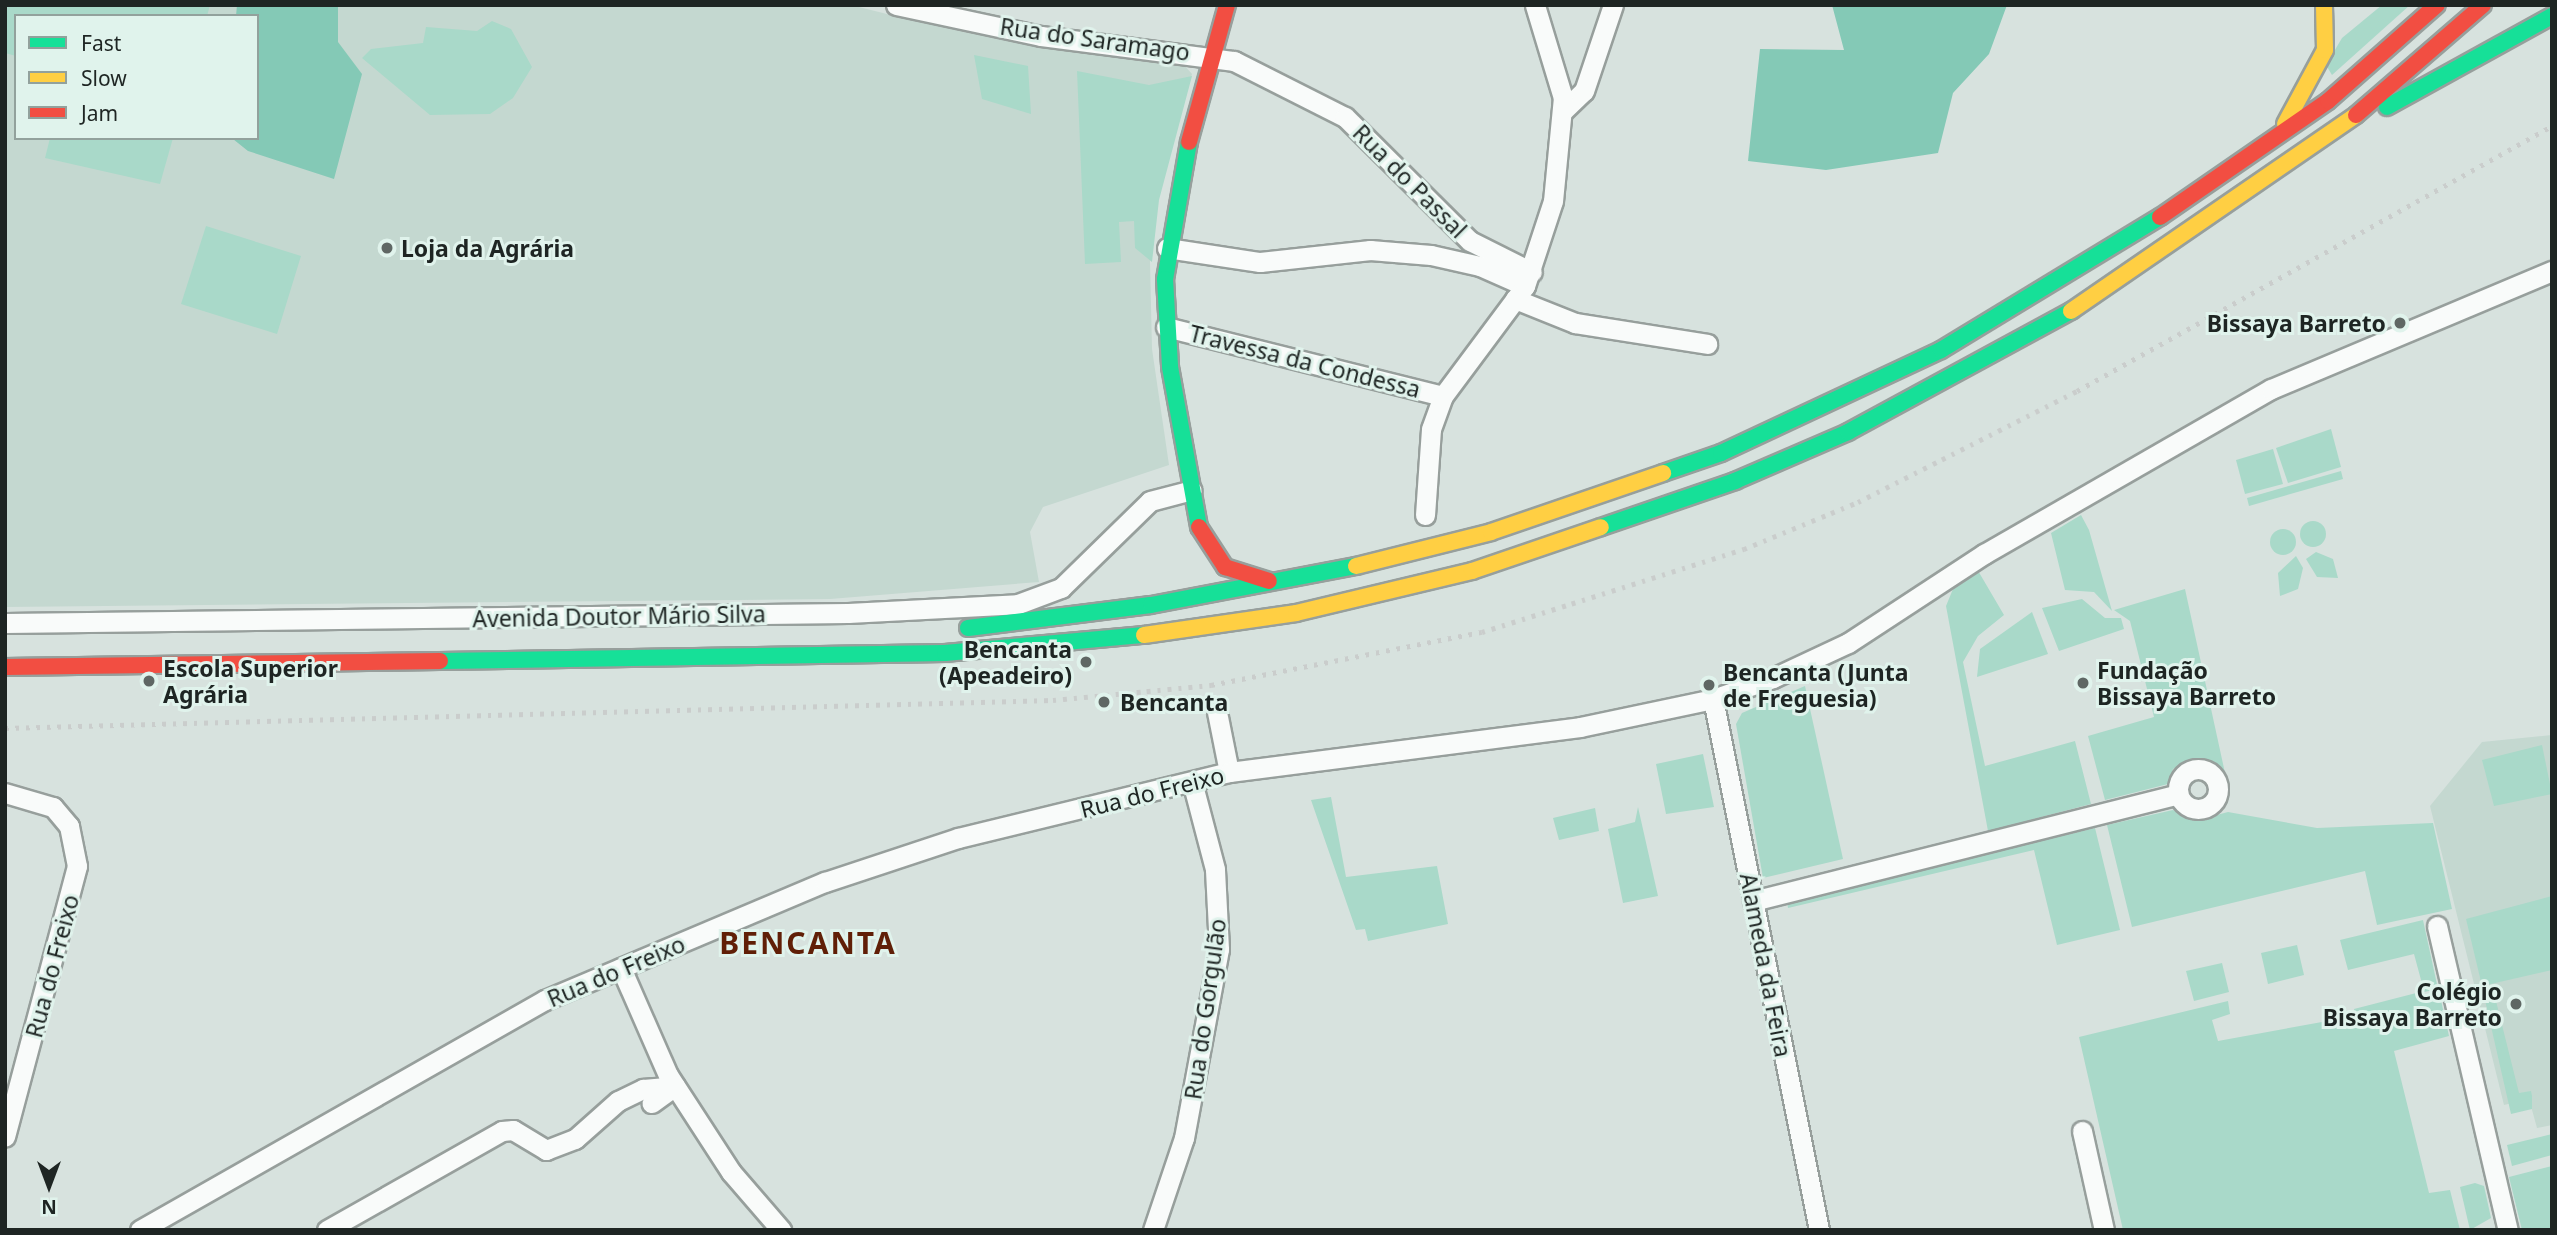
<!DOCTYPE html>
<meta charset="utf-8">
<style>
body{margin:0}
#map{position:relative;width:2557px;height:1235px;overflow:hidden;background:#d7e2de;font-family:"Noto Sans",sans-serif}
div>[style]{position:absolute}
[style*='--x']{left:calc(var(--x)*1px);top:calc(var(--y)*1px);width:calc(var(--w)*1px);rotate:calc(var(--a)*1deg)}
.built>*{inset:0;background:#c4d8d0}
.green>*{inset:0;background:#a9d9c9}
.round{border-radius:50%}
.forest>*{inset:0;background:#84c9b6}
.roads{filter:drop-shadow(2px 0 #979f9c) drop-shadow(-2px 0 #979f9c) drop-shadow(0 2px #979f9c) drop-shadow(0 -2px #979f9c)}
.street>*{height:19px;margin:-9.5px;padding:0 9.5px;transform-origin:9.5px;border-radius:9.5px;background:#f9fbfa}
.street>.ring{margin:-9.5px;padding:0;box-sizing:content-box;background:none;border:19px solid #f9fbfa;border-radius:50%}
.fast>*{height:16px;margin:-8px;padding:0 8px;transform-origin:8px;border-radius:8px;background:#16e098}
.slow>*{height:16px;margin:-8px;padding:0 8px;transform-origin:8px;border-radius:8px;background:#ffcf43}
.jam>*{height:16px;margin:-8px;padding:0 8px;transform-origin:8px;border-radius:8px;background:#f24e42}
.rail>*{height:5px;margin-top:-2.5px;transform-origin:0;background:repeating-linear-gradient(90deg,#cacdcc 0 3.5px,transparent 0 10.5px)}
.dots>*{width:19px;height:19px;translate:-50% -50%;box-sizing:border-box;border:4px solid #e0f3ec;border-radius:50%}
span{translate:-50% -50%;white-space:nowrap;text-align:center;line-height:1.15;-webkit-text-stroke:6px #e0f3ec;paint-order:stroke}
.street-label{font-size:23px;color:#1e2523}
.poi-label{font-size:23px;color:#1e2523;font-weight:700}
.left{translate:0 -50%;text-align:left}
.right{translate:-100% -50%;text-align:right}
.district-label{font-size:30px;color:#601f07;font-weight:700;letter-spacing:2px}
.frame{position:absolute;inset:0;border:7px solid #1e2523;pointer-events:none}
.legend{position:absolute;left:14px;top:14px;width:245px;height:126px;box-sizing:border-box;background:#e0f3ec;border:2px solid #92a19c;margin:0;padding:9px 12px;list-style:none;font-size:21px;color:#1e2523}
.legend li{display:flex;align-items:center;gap:14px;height:35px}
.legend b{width:35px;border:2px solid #92a19c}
.north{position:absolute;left:14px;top:1151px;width:70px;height:70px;-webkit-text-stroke:5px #e0f3ec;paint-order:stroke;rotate:180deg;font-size:19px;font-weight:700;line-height:28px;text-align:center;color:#1e2523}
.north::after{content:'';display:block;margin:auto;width:24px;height:32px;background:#1e2523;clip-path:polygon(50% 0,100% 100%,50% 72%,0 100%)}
</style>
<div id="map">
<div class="built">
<i style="clip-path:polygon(evenodd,5px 5px,851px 5px,923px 23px,1184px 65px,1192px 74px,1158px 200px,1150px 262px,1152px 349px,1169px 465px,1043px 507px,1030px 532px,1039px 582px,830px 599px,5px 607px,5px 5px,16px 16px,257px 16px,257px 138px,16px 138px,16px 16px)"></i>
<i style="clip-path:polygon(2552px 735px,2552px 1125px,2537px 1128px,2529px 1099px,2504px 1105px,2430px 806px,2482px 742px)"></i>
</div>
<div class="green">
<i style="clip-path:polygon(5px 5px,210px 5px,207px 16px,16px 16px,16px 56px,5px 53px)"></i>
<i style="clip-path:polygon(2382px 5px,2410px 5px,2332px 75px,2326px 65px,2342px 38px)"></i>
<i style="clip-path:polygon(492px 21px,511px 29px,532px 67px,513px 98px,490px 114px,430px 115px,362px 58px,371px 49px,423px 43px,426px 27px,477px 31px)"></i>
<i style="clip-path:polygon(974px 55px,1028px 66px,1031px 114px,982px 99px)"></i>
<i style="clip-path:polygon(1077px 71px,1149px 85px,1192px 76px,1159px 200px,1152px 262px,1135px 248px,1134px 221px,1119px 222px,1121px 262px,1085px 264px)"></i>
<i style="clip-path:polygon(50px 138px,173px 138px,160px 184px,45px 158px)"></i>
<i style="clip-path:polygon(206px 226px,301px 256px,277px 334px,181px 304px)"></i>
<i style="clip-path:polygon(2331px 429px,2341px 467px,2288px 483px,2276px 448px)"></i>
<i style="clip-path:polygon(2273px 449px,2283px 484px,2245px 494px,2236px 460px)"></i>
<i style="clip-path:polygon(2341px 471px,2343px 479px,2249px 506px,2247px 498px)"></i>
<i style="clip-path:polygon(2081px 515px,2089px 530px,2112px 611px,2094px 592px,2065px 590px,2051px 533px)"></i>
<i class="round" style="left:2300px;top:521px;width:26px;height:26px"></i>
<i class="round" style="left:2270px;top:529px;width:26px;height:26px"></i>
<i style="clip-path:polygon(2316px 552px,2333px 559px,2338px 578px,2317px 577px,2306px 559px)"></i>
<i style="clip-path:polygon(2296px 556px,2303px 568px,2298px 589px,2280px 596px,2278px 573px)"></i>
<i style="clip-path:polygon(1977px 569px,2004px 615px,1978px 636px,1963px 662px,1985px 766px,2075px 741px,2091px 804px,1988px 831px,1946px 606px,1953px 589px)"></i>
<i style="clip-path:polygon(2185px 589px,2225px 773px,2205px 761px,2190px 761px,2173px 769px,2168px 784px,2105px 800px,2088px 736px,2154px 717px,2130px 621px,2114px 610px)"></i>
<i style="clip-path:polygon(2082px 599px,2105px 618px,2121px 618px,2124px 629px,2059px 651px,2042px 608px)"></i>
<i style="clip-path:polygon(2032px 612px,2048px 654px,1977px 677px,1980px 649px)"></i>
<i style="clip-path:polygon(1805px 686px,1843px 859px,1763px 878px,1736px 724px,1742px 713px)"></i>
<i style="clip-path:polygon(2542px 745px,2552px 794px,2494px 806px,2482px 760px)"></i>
<i style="clip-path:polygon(1703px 754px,1714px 807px,1666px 814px,1656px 764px)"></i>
<i style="clip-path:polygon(1331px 797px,1346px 877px,1437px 866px,1448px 924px,1368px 941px,1365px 929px,1356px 930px,1311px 800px)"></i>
<i style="clip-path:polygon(1638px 807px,1658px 896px,1623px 903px,1608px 829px,1635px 822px)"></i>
<i style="clip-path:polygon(1595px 808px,1599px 831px,1559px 840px,1553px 818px)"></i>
<i style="clip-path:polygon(2173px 810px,2194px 821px,2228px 812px,2317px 828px,2433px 823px,2452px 909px,2377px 925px,2365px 871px,2132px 927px,2107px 825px)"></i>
<i style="clip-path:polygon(2095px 828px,2120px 930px,2057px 945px,2034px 850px,1788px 908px,1787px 901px)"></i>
<i style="clip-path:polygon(2552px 896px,2552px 970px,2482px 986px,2466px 919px)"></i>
<i style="clip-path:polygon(2423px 920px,2438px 989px,2424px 992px,2426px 999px,2440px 996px,2449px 1036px,2394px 1051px,2429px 1193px,2450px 1190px,2460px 1230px,2123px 1230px,2079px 1037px,2228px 1001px,2230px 1014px,2212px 1020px,2218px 1041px,2355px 1016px,2354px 1009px,2424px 991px,2414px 954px,2348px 970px,2340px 940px)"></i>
<i style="clip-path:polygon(2297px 945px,2304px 975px,2268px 984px,2261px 953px)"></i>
<i style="clip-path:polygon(2222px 963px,2229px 992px,2194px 1001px,2186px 971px)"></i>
<i style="clip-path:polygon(2495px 997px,2519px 1093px,2531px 1091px,2532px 1096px,2532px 1109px,2511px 1114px,2485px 1000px)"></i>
<i style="clip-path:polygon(2552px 1134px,2552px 1155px,2512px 1166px,2507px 1145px)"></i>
<i style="clip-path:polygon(2552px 1166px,2552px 1230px,2522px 1230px,2509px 1177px)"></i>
<i style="clip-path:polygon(2475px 1183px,2484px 1186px,2491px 1218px,2470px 1230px,2460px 1187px)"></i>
</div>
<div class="forest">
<i style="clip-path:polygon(237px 5px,338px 5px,338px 42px,362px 74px,334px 179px,248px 151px,233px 139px,257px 138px,257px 16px,236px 16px)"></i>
<i style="clip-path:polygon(1832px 5px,2007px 5px,1989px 54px,1953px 93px,1938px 153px,1826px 170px,1748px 161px,1760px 49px,1844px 50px)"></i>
</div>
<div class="roads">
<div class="street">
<i style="--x:896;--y:5;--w:148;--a:12.1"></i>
<i style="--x:1041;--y:36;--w:195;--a:7.4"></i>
<i style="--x:1234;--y:61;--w:124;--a:26.8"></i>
<i style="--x:1345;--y:117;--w:176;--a:44.8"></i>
<i style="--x:1470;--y:241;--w:69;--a:26.6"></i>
<i style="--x:1562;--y:112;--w:30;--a:-44"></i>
<i style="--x:1584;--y:91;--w:91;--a:-71.4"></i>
<i style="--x:1167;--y:248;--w:94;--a:8.6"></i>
<i style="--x:1260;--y:262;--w:111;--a:-6.2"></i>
<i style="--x:1370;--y:250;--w:61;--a:4.7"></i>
<i style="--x:1431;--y:255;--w:50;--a:12.7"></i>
<i style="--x:1480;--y:266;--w:49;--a:24"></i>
<i style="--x:1515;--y:299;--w:65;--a:21.8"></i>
<i style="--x:1575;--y:323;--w:134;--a:9"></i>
<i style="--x:1166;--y:327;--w:285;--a:14"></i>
<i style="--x:1425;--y:515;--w:86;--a:-86"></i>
<i style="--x:1431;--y:429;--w:35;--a:-70"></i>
<i style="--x:1443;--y:396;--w:137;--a:-53.3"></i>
<i style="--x:1525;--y:286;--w:89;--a:-71.8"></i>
<i style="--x:1553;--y:201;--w:103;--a:-84.5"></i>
<i style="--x:1563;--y:98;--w:97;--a:-106.8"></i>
<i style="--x:5;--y:623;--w:843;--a:-0.68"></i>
<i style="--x:848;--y:613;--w:170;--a:-3"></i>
<i style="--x:1018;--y:604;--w:46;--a:-20.4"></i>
<i style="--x:1061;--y:588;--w:124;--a:-44.3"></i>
<i style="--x:1150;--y:501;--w:43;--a:-14.7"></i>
<i style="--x:1713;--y:699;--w:541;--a:78.71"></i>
<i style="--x:1217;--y:712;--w:61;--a:78.7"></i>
<i class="ring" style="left:2178px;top:769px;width:21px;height:21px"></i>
<i style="--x:5;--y:793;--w:50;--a:16.3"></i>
<i style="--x:53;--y:807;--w:25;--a:50"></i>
<i style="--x:69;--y:826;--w:41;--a:78.7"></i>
<i style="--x:77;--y:866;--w:280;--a:104.9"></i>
<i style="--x:1753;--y:901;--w:438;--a:-14.1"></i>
<i style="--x:2437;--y:926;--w:312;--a:76.9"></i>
<i style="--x:621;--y:968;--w:117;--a:66.3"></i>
<i style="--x:668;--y:1075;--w:116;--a:57"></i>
<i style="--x:731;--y:1172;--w:77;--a:49.2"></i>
<i style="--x:2082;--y:1131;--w:101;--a:77.5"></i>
<i style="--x:140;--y:1230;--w:466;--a:-29.6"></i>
<i style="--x:545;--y:1000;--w:304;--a:-22.9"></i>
<i style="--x:825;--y:882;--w:140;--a:-18.3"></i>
<i style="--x:958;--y:838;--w:279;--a:-13.7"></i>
<i style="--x:1229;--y:772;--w:354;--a:-7.3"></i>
<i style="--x:1580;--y:727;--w:136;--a:-11.9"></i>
<i style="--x:1713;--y:699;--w:64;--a:-19.3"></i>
<i style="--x:1773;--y:678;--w:83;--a:-25"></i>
<i style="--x:1848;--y:643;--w:163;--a:-33.2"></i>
<i style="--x:1984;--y:554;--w:331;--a:-29.9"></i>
<i style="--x:2271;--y:389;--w:305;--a:-22.8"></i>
<i style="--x:327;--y:1230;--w:201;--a:-29.5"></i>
<i style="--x:502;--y:1131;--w:11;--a:-5"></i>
<i style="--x:513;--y:1130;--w:39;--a:31"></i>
<i style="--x:546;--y:1150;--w:31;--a:-21"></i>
<i style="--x:575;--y:1139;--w:57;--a:-41.5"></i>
<i style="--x:618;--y:1101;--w:28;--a:-26"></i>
<i style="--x:643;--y:1089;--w:32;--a:-5"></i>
<i style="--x:675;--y:1086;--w:29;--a:144"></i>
<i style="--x:1153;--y:1230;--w:97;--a:-71.4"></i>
<i style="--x:1184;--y:1138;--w:192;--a:-79.5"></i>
<i style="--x:1219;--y:949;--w:80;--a:-92.9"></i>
<i style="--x:1215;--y:869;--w:87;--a:-104.7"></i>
</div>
<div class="fast">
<i style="--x:2387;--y:107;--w:188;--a:-28.9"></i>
<i style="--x:1189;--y:142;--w:139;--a:99.9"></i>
<i style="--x:1165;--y:279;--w:88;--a:86.7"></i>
<i style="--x:1170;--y:367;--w:163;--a:79.7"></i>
<i style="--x:1663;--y:473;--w:61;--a:-19"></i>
<i style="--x:1721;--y:453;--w:243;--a:-25.1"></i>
<i style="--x:1941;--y:350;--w:256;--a:-31.3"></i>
<i style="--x:1601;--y:527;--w:142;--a:-18.9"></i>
<i style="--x:1735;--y:481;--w:123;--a:-23.4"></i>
<i style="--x:1848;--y:432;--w:254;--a:-28.5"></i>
<i style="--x:968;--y:628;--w:184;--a:-7.2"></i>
<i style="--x:1151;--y:605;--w:209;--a:-10.8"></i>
<i style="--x:440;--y:661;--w:505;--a:-0.91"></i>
<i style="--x:945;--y:653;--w:200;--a:-5.2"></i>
</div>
<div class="slow">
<i style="--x:2285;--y:124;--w:84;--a:-61.6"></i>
<i style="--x:2325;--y:50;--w:45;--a:-91.3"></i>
<i style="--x:2071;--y:311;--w:346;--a:-34.5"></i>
<i style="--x:1356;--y:566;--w:139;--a:-14.1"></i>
<i style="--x:1491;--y:532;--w:182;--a:-18.9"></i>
<i style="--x:1144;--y:635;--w:154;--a:-8.2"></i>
<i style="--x:1296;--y:613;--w:181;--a:-13.4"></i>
<i style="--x:1472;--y:571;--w:136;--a:-18.8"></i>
</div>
<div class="jam">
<i style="--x:2356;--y:115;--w:168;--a:-40.9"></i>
<i style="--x:1189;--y:142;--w:142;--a:-74.5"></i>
<i style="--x:2160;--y:217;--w:204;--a:-34.6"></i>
<i style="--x:2328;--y:101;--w:145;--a:-41.4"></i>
<i style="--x:1199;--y:527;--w:48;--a:57"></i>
<i style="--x:1225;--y:567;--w:46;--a:17.7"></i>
<i style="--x:5;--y:667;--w:435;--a:-0.8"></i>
</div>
</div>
<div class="rail">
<i style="--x:5;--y:728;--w:1048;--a:-1.53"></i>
<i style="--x:1053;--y:700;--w:159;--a:-5.4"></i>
<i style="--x:1211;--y:685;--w:276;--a:-11.1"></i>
<i style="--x:1482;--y:632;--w:275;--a:-17.6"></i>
<i style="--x:1744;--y:549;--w:123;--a:-22.4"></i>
<i style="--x:1858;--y:502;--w:246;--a:-26.9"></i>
<i style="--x:2077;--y:391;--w:544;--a:-29.16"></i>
</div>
<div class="dots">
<i style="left:387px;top:248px;background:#5f6764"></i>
<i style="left:2400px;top:323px;background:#5f6764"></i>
<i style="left:1086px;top:662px;background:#5f6764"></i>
<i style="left:149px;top:681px;background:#5f6764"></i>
<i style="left:2083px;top:683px;background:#5f6764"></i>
<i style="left:1709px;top:685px;background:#5f6764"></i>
<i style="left:1104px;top:702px;background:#5f6764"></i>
<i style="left:2516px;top:1004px;background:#5f6764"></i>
</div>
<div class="street-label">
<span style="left:1095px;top:39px;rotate:8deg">Rua do Saramago</span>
<span style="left:1410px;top:181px;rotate:45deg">Rua do Passal</span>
<span style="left:1305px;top:361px;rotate:14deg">Travessa da Condessa</span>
<span style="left:619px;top:616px;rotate:-1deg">Avenida Doutor Mário Silva</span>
<span style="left:1152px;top:792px;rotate:-14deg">Rua do Freixo</span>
<span style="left:1766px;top:965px;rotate:79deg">Alameda da Feira</span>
<span style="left:52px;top:966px;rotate:-75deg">Rua do Freixo</span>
<span style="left:616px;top:971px;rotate:-23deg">Rua do Freixo</span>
<span style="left:1205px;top:1009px;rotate:-82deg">Rua do Gorgulão</span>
</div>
<div class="poi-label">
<span class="left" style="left:401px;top:248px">Loja da Agrária</span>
<span class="right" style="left:2386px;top:323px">Bissaya Barreto</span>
<span class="right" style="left:1072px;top:662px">Bencanta<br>(Apeadeiro)</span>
<span class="left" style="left:163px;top:681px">Escola Superior<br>Agrária</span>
<span class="left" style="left:2097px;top:683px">Fundação<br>Bissaya Barreto</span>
<span class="left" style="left:1723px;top:685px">Bencanta (Junta<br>de Freguesia)</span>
<span class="left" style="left:1120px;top:702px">Bencanta</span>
<span class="right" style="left:2502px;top:1004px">Colégio<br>Bissaya Barreto</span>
</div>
<div class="district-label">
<span style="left:808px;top:943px">BENCANTA</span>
</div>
<div class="frame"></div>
<ul class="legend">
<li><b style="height:9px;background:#16e098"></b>Fast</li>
<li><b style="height:9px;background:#ffcf43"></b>Slow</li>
<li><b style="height:9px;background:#f24e42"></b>Jam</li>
</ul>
<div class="north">N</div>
</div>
